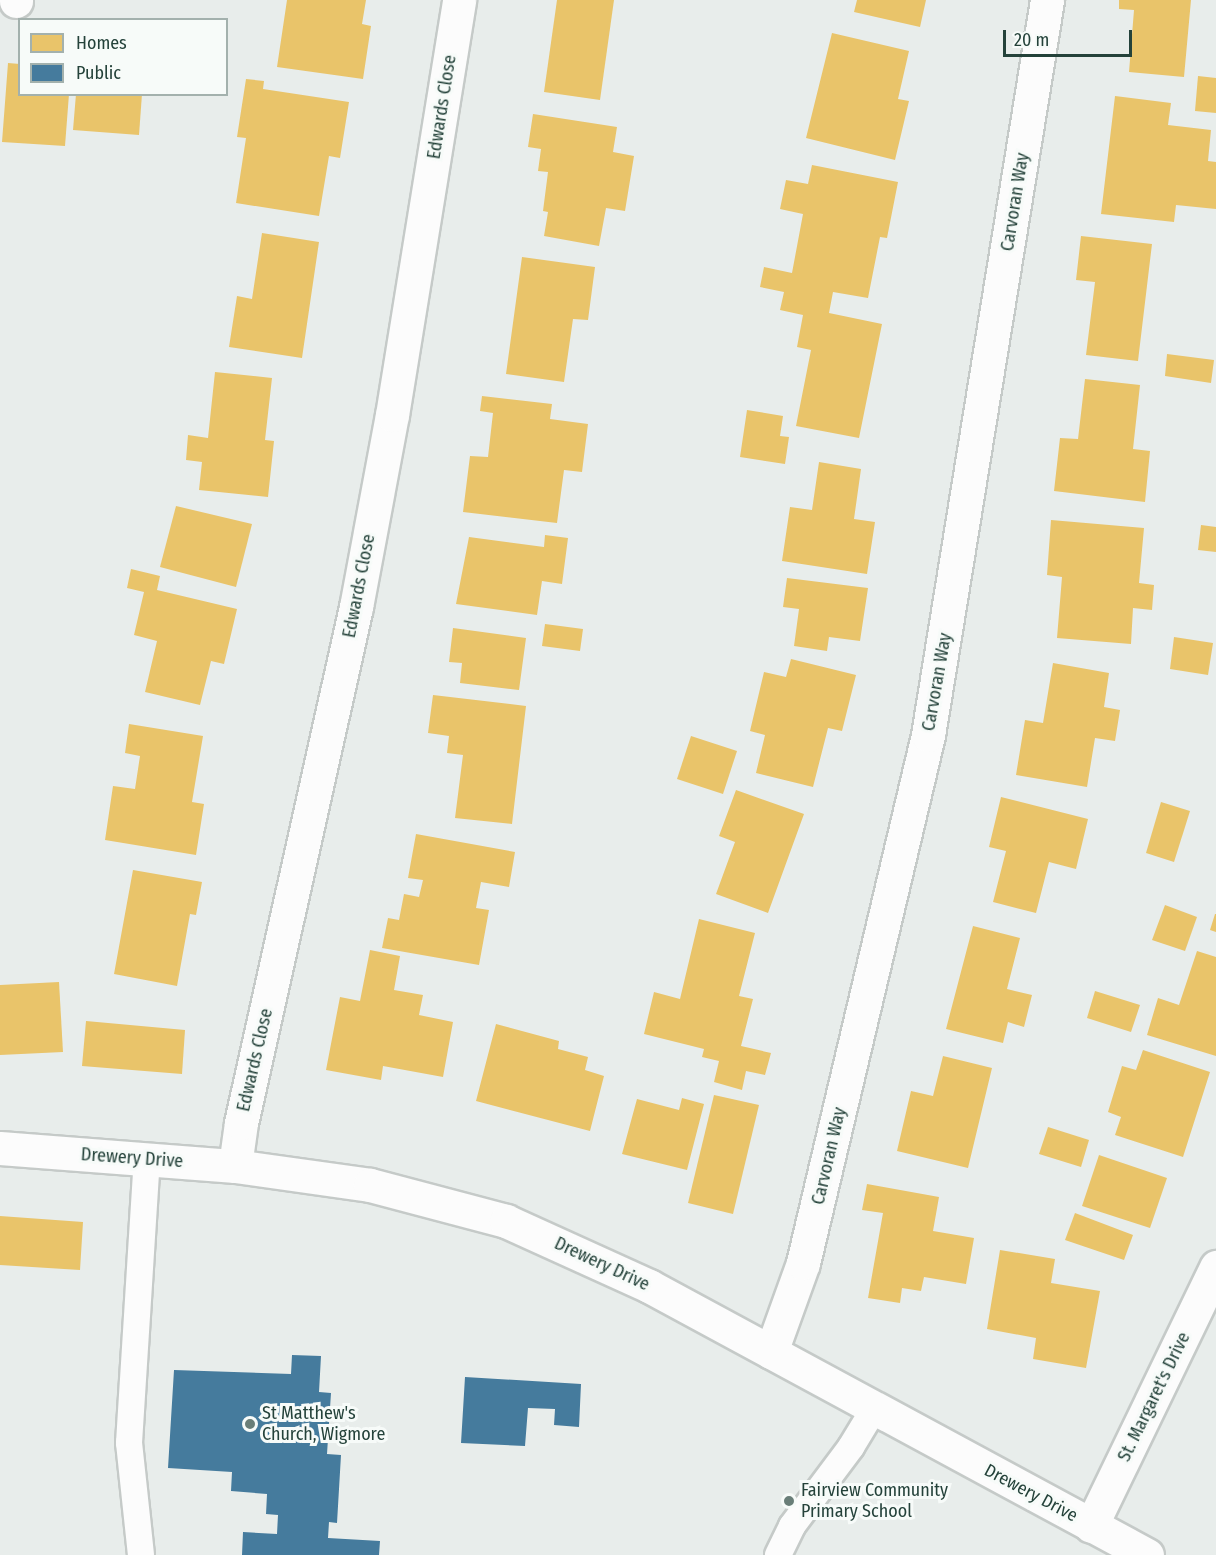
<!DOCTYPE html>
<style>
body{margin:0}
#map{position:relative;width:1216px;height:1555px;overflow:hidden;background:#e8edeb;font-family:"Fira Sans Condensed",sans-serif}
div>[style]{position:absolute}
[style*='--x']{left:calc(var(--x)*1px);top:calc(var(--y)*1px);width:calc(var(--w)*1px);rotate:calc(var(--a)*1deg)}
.homes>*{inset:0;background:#e9c46a}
.public>*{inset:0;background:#457b9d}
.roads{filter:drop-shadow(2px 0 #c5cac8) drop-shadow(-2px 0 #c5cac8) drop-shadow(0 2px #c5cac8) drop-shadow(0 -2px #c5cac8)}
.lane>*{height:26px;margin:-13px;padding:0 13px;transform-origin:13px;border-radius:13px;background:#fcfcfc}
.street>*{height:33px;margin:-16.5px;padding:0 16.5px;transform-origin:16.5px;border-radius:16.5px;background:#fcfcfc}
.dots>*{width:16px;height:16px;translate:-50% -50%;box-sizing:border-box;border:3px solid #f7fbf9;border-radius:50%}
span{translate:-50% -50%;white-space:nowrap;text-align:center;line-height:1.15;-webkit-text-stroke:6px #f7fbf9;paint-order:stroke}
.street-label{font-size:18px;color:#24423a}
.poi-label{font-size:18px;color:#24423a}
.left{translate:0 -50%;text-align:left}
.legend{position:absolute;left:18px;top:18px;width:210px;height:78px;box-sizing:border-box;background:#f7fbf9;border:2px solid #a3b1ad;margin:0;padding:8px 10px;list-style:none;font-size:18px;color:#24423a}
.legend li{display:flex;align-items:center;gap:12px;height:30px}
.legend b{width:30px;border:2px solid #a3b1ad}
.scale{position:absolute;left:1003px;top:30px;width:129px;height:27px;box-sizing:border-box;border:3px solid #24423a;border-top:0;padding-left:8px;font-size:18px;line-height:21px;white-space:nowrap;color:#24423a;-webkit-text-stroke:4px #f7fbf9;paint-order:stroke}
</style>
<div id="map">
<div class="homes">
<i style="clip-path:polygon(287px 0,366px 0,362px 24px,371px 26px,363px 79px,277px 67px)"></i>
<i style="clip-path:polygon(557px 0,614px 0,600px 100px,544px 92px)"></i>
<i style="clip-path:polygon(857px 0,926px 0,920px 27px,854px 12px)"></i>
<i style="clip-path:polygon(1119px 0,1191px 0,1184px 77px,1129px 72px,1134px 10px,1119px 9px)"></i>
<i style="clip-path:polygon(832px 33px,909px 51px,898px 99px,909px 101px,895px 160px,806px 138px)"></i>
<i style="clip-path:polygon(8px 63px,20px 64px,20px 94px,69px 94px,65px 146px,2px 142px)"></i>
<i style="clip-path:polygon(1198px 76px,1216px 78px,1216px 113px,1195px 111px)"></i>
<i style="clip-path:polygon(246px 79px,264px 81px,263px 89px,349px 102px,340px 158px,329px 156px,319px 216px,236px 203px,246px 138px,237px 137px)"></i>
<i style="clip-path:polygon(76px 94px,142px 94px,139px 135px,73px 130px)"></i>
<i style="clip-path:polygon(1115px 96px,1171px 103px,1168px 125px,1211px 130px,1208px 161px,1216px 162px,1216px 209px,1176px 205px,1174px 222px,1101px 214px)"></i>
<i style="clip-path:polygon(533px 114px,617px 127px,613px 152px,634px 156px,625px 211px,606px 208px,599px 246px,544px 236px,548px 212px,543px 211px,548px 172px,538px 171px,541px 149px,528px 147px)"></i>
<i style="clip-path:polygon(812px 165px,898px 182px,887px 238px,880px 237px,868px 298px,833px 292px,829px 313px,882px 324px,859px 438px,796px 426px,811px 350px,797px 347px,803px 315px,780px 310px,784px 292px,760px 287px,764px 267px,792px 273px,803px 214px,780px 209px,786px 180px,808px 184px)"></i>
<i style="clip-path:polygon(262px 233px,319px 242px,302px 358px,229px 347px,237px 296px,252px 299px)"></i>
<i style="clip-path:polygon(1081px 236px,1152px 244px,1138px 361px,1086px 355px,1095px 282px,1076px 280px)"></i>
<i style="clip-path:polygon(522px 257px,595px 267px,588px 320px,573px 319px,564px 382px,506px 374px)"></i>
<i style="clip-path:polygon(1167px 354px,1214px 360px,1211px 383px,1165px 376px)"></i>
<i style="clip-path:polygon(215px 372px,272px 378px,265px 440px,274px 441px,268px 497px,199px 490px,202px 462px,186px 460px,188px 435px,208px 438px)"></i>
<i style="clip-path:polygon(1085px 379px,1140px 385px,1133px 449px,1150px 451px,1145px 502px,1054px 491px,1060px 438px,1078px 439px)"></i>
<i style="clip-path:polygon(482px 396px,552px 404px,550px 419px,588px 424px,582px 472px,564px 470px,557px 523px,463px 512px,470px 456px,488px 457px,493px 413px,480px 411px)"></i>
<i style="clip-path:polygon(747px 410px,783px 416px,780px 436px,789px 437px,785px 464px,740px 457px)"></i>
<i style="clip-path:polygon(819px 462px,861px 469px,854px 519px,875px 522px,867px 574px,782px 561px,790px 507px,812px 510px)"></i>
<i style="clip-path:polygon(176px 506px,252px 524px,236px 587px,160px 567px)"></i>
<i style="clip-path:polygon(1051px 520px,1144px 528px,1139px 583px,1154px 585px,1152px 610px,1133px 608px,1131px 644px,1057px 638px,1062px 577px,1047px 575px)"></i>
<i style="clip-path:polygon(1201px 525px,1216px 527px,1216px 552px,1198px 550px)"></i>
<i style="clip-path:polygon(545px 535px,568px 538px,562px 584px,542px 581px,537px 615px,456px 604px,469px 537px,544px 547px)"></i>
<i style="clip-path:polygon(131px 569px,160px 576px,157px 590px,237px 609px,224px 664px,211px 661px,200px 705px,145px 692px,157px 641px,134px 635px,144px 592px,127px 588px)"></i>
<i style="clip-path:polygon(787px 578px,868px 588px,860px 641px,829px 637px,827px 651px,794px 646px,799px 609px,783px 607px)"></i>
<i style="clip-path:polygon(545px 624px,583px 629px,580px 651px,542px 646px)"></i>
<i style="clip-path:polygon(453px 628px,526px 638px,519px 690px,460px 683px,462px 663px,449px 662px)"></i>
<i style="clip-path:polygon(1174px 637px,1213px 643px,1208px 675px,1170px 669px)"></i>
<i style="clip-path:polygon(791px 659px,856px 675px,842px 731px,828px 728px,813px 787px,756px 773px,765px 735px,750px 731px,764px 672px,786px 677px)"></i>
<i style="clip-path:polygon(1053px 663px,1109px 673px,1104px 707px,1120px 710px,1115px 741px,1095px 738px,1087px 787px,1016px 775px,1025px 720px,1043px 723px)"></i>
<i style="clip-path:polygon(433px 695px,526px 706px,512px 824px,455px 818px,463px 755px,447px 753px,449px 736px,428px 733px)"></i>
<i style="clip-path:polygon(129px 724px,203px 736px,192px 802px,204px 804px,196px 855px,105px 840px,113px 786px,135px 789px,140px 756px,125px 753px)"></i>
<i style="clip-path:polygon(691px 736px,737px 751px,723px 794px,677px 779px)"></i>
<i style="clip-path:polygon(736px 790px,804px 814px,768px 913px,716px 894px,735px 842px,719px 836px)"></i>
<i style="clip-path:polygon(1001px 797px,1088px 819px,1076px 869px,1049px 862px,1036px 913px,993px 902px,1006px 851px,989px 847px)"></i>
<i style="clip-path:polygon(1161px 802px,1190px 811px,1174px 862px,1146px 853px)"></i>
<i style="clip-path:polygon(416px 834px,515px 852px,509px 887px,481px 882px,476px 908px,489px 910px,479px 965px,382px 948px,388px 918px,399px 920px,404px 894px,419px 897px,423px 880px,408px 878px)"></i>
<i style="clip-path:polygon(133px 870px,202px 882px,196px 915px,190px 914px,177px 986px,114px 974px)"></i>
<i style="clip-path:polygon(1165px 905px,1197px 917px,1185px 951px,1152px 940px)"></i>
<i style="clip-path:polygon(1215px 914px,1216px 914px,1216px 932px,1210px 930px)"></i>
<i style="clip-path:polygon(699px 919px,755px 933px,739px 996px,753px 999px,741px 1046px,771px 1053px,765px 1075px,746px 1071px,742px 1090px,714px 1082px,719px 1061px,702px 1057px,704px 1049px,644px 1034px,654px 992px,680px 999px)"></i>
<i style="clip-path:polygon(973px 926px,1020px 938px,1007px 989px,1032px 995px,1024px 1027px,1008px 1022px,1003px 1043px,946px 1029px)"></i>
<i style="clip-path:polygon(370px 950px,400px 956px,394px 990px,423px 995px,419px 1015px,453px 1022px,443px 1077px,383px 1066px,381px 1080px,326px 1070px,340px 997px,360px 1001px)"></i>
<i style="clip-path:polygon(1197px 951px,1216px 957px,1216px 1056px,1147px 1035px,1158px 998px,1179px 1005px)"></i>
<i style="clip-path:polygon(59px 982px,63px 1052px,0 1055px,0 985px)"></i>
<i style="clip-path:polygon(1095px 991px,1140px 1005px,1131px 1032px,1087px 1018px)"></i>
<i style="clip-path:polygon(86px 1021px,185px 1030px,182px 1074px,82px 1066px)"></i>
<i style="clip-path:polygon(496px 1024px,559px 1041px,558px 1049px,588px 1057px,585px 1070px,604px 1076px,590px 1131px,476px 1101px)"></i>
<i style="clip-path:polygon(1143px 1050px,1210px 1072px,1183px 1157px,1115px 1135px,1121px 1117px,1108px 1112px,1122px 1066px,1136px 1070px)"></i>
<i style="clip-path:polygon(943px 1056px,992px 1068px,968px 1168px,897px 1151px,911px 1091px,933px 1096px)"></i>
<i style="clip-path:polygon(714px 1095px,759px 1105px,733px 1214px,688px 1203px)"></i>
<i style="clip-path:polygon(682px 1098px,704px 1104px,687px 1170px,622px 1154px,637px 1099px,679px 1110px)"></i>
<i style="clip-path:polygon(1048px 1127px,1089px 1140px,1081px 1167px,1039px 1154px)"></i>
<i style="clip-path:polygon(1099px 1155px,1167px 1178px,1150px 1228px,1082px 1206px)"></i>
<i style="clip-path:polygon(867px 1184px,939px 1197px,933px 1231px,974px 1238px,966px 1284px,924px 1277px,921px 1291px,902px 1288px,900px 1303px,868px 1298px,883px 1213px,862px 1210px)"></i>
<i style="clip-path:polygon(1075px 1213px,1133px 1235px,1124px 1260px,1065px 1240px)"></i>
<i style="clip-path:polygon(0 1216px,83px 1222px,80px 1270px,0 1265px)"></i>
<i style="clip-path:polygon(1000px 1250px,1055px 1259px,1051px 1283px,1100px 1291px,1086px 1368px,1033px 1359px,1036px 1338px,987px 1329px)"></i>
</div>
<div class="public">
<i style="clip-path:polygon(292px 1355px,321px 1356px,319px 1392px,331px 1393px,327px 1454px,341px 1455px,337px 1523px,329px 1522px,328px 1538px,380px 1541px,379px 1555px,242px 1555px,243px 1532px,277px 1534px,278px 1515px,266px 1514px,267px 1494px,231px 1491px,232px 1472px,168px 1468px,174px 1370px,291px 1374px)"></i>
<i style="clip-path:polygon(465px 1377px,581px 1384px,579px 1427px,554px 1425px,555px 1409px,528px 1408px,525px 1446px,461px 1443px)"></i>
</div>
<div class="roads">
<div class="lane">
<i style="--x:141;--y:1555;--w:113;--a:-96.1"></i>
<i style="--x:129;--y:1443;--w:286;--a:-86.4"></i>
<i style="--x:778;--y:1555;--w:32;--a:-64"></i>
<i style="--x:792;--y:1526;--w:99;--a:-53.2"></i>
<i style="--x:851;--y:1447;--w:44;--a:-58.8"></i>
</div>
<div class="street">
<i style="--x:16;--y:1;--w:1;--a:-90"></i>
<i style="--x:0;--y:1148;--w:236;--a:4.4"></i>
<i style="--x:235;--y:1166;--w:136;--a:8"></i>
<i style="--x:370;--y:1185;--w:141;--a:14.8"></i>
<i style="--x:506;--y:1221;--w:157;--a:24.4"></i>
<i style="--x:649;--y:1286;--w:566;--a:28.38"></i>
<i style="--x:235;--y:1166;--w:43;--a:-82.1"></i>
<i style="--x:241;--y:1123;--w:529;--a:-77.44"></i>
<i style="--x:356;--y:607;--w:195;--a:-79.4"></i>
<i style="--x:392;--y:415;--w:420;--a:-80.8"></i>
<i style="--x:771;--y:1352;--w:95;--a:-70.2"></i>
<i style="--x:803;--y:1263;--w:543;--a:-76.68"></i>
<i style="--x:928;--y:735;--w:745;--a:-80.8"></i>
<i style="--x:1091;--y:1526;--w:288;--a:-64.2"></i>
</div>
</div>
<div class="dots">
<i style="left:250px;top:1424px;background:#697e78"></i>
<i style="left:789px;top:1501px;background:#697e78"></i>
</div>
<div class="street-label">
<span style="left:442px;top:107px;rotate:-81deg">Edwards Close</span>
<span style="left:1015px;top:202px;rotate:-81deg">Carvoran Way</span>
<span style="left:359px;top:586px;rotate:-79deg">Edwards Close</span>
<span style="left:937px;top:682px;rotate:-80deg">Carvoran Way</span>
<span style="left:255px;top:1060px;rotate:-77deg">Edwards Close</span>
<span style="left:829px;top:1156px;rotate:-77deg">Carvoran Way</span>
<span style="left:132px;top:1158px;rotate:4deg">Drewery Drive</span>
<span style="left:602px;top:1264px;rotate:25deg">Drewery Drive</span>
<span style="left:1154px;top:1397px;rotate:-64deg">St. Margaret's Drive</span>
<span style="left:1031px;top:1493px;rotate:28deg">Drewery Drive</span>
</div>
<div class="poi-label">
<span class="left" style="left:262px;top:1424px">St Matthew's<br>Church, Wigmore</span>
<span class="left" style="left:801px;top:1501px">Fairview Community<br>Primary School</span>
</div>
<ul class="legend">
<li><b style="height:16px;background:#e9c46a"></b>Homes</li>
<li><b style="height:16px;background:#457b9d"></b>Public</li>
</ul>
<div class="scale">20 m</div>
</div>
